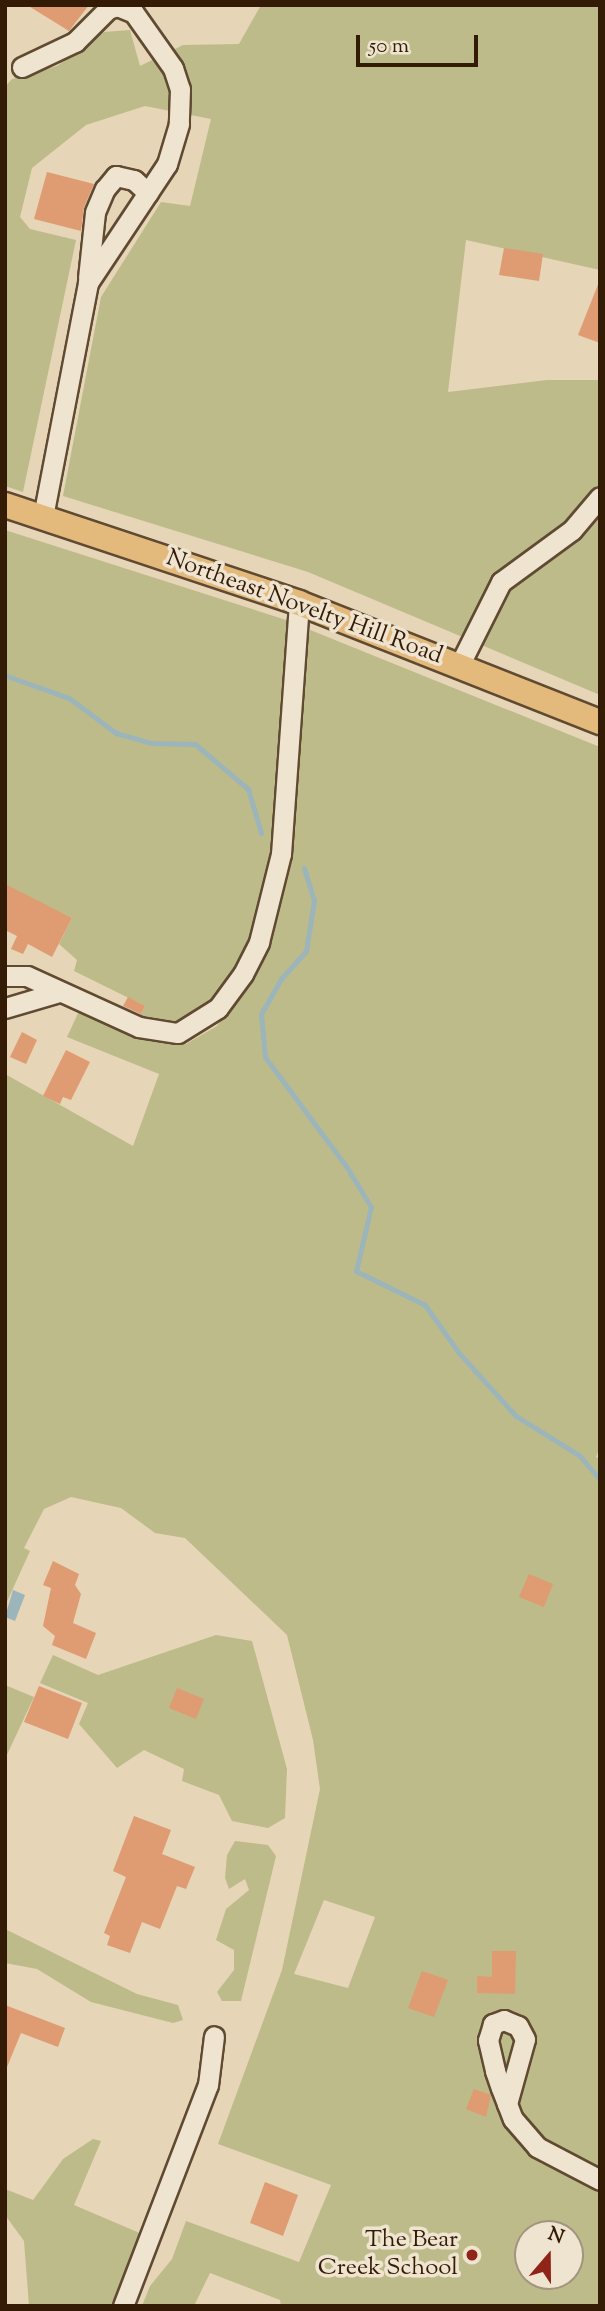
<!DOCTYPE html>
<style>
body{margin:0}
#map{position:relative;width:605px;height:2311px;overflow:hidden;background:#e6d5b6;font-family:"Sorts Mill Goudy",serif}
div>[style]{position:absolute}
[style*='--x']{left:calc(var(--x)*1px);top:calc(var(--y)*1px);width:calc(var(--w)*1px);rotate:calc(var(--a)*1deg)}
.green>*{inset:0;background:#bdbb89}
.water>*{inset:0;background:#9cb5ba}
.stream>*{height:5px;margin:-2.5px;padding:0 2.5px;transform-origin:2.5px;border-radius:2.5px;background:#9cb5ba}
.building>*{inset:0;background:#df9b72}
.roads{filter:drop-shadow(2px 0 #604a32) drop-shadow(-2px 0 #604a32) drop-shadow(0 2px #604a32) drop-shadow(0 -2px #604a32)}
.minor>*{height:19px;margin:-9.5px;padding:0 9.5px;transform-origin:9.5px;border-radius:9.5px;background:#efe4d0}
.major>*{height:24px;margin:-12px;padding:0 12px;transform-origin:12px;border-radius:12px;background:#e3ba7b}
.dots>*{width:19px;height:19px;translate:-50% -50%;box-sizing:border-box;border:4px solid #efe4d0;border-radius:50%}
span{translate:-50% -50%;white-space:nowrap;text-align:center;line-height:1.15;-webkit-text-stroke:7px #efe4d0;paint-order:stroke}
.street-label{font-size:24px;color:#331b06}
.poi-label{font-size:24px;color:#331b06}
.right{translate:-100% -50%;text-align:right}
.frame{position:absolute;inset:0;border:7px solid #331b06;pointer-events:none}
.north{position:absolute;left:514px;top:2220px;width:70px;height:70px;box-sizing:border-box;background:#efe4d0;border:2px solid #a4947f;border-radius:50%;rotate:20deg;font-size:19px;font-weight:700;line-height:28px;text-align:center;color:#331b06}
.north::after{content:'';display:block;margin:auto;width:24px;height:32px;background:#8f2418;clip-path:polygon(50% 0,100% 100%,50% 72%,0 100%)}
.scale{position:absolute;left:356px;top:35px;width:122px;height:32px;box-sizing:border-box;border:4px solid #331b06;border-top:0;padding-left:9px;font-size:21px;line-height:24px;white-space:nowrap;color:#331b06;-webkit-text-stroke:5px #efe4d0;paint-order:stroke}
</style>
<div id="map">
<div class="green">
<i style="clip-path:polygon(261px 5px,600px 5px,600px 270px,466px 240px,448px 392px,547px 380px,600px 380px,600px 695px,308px 572px,63px 496px,101px 297px,161px 202px,190px 206px,211px 119px,145px 106px,86px 125px,32px 168px,20px 217px,30px 229px,76px 240px,23px 492px,5px 486px,5px 87px,12px 79px,57px 66px,104px 32px,130px 30px,140px 66px,183px 45px,239px 44px)"></i>
<i style="clip-path:polygon(evenodd,5px 530px,283px 619px,600px 747px,600px 1447px,596px 1457px,600px 1459px,600px 2170px,567px 2157px,551px 2142px,540px 2163px,600px 2186px,600px 2306px,281px 2306px,280px 2300px,210px 2273px,194px 2306px,142px 2306px,150px 2286px,172px 2259px,186px 2221px,299px 2262px,331px 2185px,218px 2144px,282px 1970px,320px 1789px,313px 1740px,287px 1635px,185px 1538px,155px 1533px,121px 1508px,71px 1497px,44px 1509px,24px 1548px,30px 1551px,5px 1606px,5px 1074px,133px 1146px,159px 1074px,67px 1037px,80px 1009px,163px 1043px,186px 1044px,217px 1026px,262px 960px,283px 877px,229px 984px,202px 1016px,176px 1024px,139px 1018px,145px 1006px,74px 971px,77px 960px,59px 944px,72px 918px,5px 886px,5px 530px,324px 1900px,375px 1917px,348px 1988px,294px 1974px,324px 1900px,5px 530px,528px 2234px,570px 2234px,570px 2276px,528px 2276px,528px 2234px)"></i>
<i style="clip-path:polygon(216px 1635px,252px 1641px,287px 1769px,285px 1818px,268px 1828px,232px 1821px,219px 1795px,182px 1781px,184px 1769px,144px 1750px,117px 1768px,79px 1724px,88px 1703px,40px 1683px,53px 1655px,98px 1675px)"></i>
<i style="clip-path:polygon(5px 1685px,34px 1697px,5px 1759px)"></i>
<i style="clip-path:polygon(235px 1841px,268px 1845px,276px 1856px,241px 2001px,222px 2001px,217px 1992px,234px 1970px,234px 1950px,216px 1940px,226px 1909px,249px 1890px,245px 1879px,229px 1889px,225px 1878px,227px 1855px)"></i>
<i style="clip-path:polygon(5px 1929px,137px 1994px,178px 2005px,183px 2020px,173px 2023px,91px 2002px,37px 1969px,5px 1963px)"></i>
<i style="clip-path:polygon(93px 2139px,101px 2141px,74px 2205px,142px 2234px,115px 2306px,29px 2306px,24px 2241px,5px 2215px,5px 2189px,33px 2200px,63px 2159px)"></i>
</div>
<div class="water">
<i style="clip-path:polygon(13px 1590px,25px 1595px,15px 1621px,5px 1617px)"></i>
</div>
<div class="stream">
<i style="--x:7;--y:676;--w:66;--a:19.5"></i>
<i style="--x:69;--y:698;--w:59;--a:36.7"></i>
<i style="--x:116;--y:733;--w:37;--a:16"></i>
<i style="--x:152;--y:743;--w:43;--a:1.3"></i>
<i style="--x:195;--y:744;--w:70;--a:40.3"></i>
<i style="--x:248;--y:789;--w:46;--a:73.5"></i>
<i style="--x:304;--y:868;--w:34;--a:73"></i>
<i style="--x:314;--y:900;--w:52;--a:98.9"></i>
<i style="--x:306;--y:951;--w:38;--a:132"></i>
<i style="--x:281;--y:979;--w:40;--a:119.7"></i>
<i style="--x:261;--y:1014;--w:43;--a:84.7"></i>
<i style="--x:265;--y:1057;--w:136;--a:53.4"></i>
<i style="--x:346;--y:1166;--w:48;--a:58.6"></i>
<i style="--x:371;--y:1207;--w:66;--a:103.2"></i>
<i style="--x:356;--y:1271;--w:77;--a:26.2"></i>
<i style="--x:425;--y:1305;--w:59;--a:54.7"></i>
<i style="--x:459;--y:1353;--w:85;--a:47.9"></i>
<i style="--x:516;--y:1416;--w:75;--a:32"></i>
<i style="--x:580;--y:1456;--w:31;--a:50"></i>
</div>
<div class="building">
<i style="clip-path:polygon(27px 5px,89px 5px,69px 31px)"></i>
<i style="clip-path:polygon(47px 172px,94px 184px,84px 207px,81px 231px,34px 219px)"></i>
<i style="clip-path:polygon(504px 248px,543px 254px,539px 281px,499px 275px)"></i>
<i style="clip-path:polygon(599px 282px,600px 282px,600px 343px,578px 335px)"></i>
<i style="clip-path:polygon(5px 884px,72px 918px,52px 957px,28px 944px,23px 954px,11px 949px,17px 936px,5px 930px)"></i>
<i style="clip-path:polygon(128px 997px,145px 1006px,141px 1014px,123px 1006px)"></i>
<i style="clip-path:polygon(22px 1032px,37px 1040px,26px 1064px,10px 1057px)"></i>
<i style="clip-path:polygon(66px 1050px,90px 1062px,71px 1100px,63px 1097px,60px 1104px,43px 1096px)"></i>
<i style="clip-path:polygon(53px 1561px,79px 1574px,75px 1585px,81px 1594px,73px 1623px,96px 1633px,86px 1659px,52px 1645px,55px 1636px,43px 1626px,51px 1588px,43px 1585px)"></i>
<i style="clip-path:polygon(529px 1574px,553px 1584px,544px 1607px,519px 1597px)"></i>
<i style="clip-path:polygon(39px 1686px,82px 1703px,68px 1739px,24px 1722px)"></i>
<i style="clip-path:polygon(177px 1688px,204px 1699px,196px 1719px,169px 1708px)"></i>
<i style="clip-path:polygon(134px 1816px,171px 1830px,162px 1854px,195px 1867px,186px 1889px,177px 1886px,160px 1929px,142px 1922px,130px 1953px,107px 1945px,110px 1936px,104px 1933px,126px 1877px,113px 1871px)"></i>
<i style="clip-path:polygon(492px 1951px,516px 1951px,515px 1994px,477px 1993px,477px 1976px,492px 1977px)"></i>
<i style="clip-path:polygon(422px 1971px,448px 1980px,434px 2017px,408px 2008px)"></i>
<i style="clip-path:polygon(5px 2005px,65px 2028px,58px 2047px,21px 2033px,5px 2072px)"></i>
<i style="clip-path:polygon(474px 2089px,491px 2095px,486px 2117px,466px 2109px)"></i>
<i style="clip-path:polygon(265px 2182px,298px 2195px,283px 2236px,250px 2223px)"></i>
</div>
<div class="roads">
<div class="minor">
<i style="--x:22;--y:67;--w:59;--a:-25.3"></i>
<i style="--x:75;--y:42;--w:47;--a:-45"></i>
<i style="--x:108;--y:9;--w:9;--a:-18"></i>
<i style="--x:117;--y:6;--w:18;--a:22"></i>
<i style="--x:134;--y:13;--w:67;--a:54.7"></i>
<i style="--x:173;--y:68;--w:22;--a:72"></i>
<i style="--x:180;--y:89;--w:35;--a:92"></i>
<i style="--x:179;--y:124;--w:42;--a:106.7"></i>
<i style="--x:167;--y:164;--w:143;--a:123.6"></i>
<i style="--x:88;--y:283;--w:238;--a:100.9"></i>
<i style="--x:88;--y:278;--w:66;--a:-83.9"></i>
<i style="--x:95;--y:212;--w:25;--a:-67"></i>
<i style="--x:105;--y:189;--w:17;--a:-50"></i>
<i style="--x:116;--y:176;--w:18;--a:13"></i>
<i style="--x:134;--y:180;--w:19;--a:43"></i>
<i style="--x:460;--y:664;--w:92;--a:-63.4"></i>
<i style="--x:501;--y:582;--w:88;--a:-36.2"></i>
<i style="--x:572;--y:530;--w:43;--a:-49.7"></i>
<i style="--x:5;--y:976;--w:22;--a:0"></i>
<i style="--x:27;--y:976;--w:123;--a:24.5"></i>
<i style="--x:139;--y:1027;--w:39;--a:9"></i>
<i style="--x:178;--y:1033;--w:47;--a:-32"></i>
<i style="--x:218;--y:1008;--w:42;--a:-53.7"></i>
<i style="--x:243;--y:974;--w:36;--a:-63"></i>
<i style="--x:259;--y:942;--w:91;--a:-76"></i>
<i style="--x:281;--y:854;--w:252;--a:-85.9"></i>
<i style="--x:5;--y:1008;--w:56;--a:-16.5"></i>
<i style="--x:507;--y:2104;--w:67;--a:-74.5"></i>
<i style="--x:525;--y:2039;--w:15;--a:-118"></i>
<i style="--x:518;--y:2026;--w:15;--a:-157"></i>
<i style="--x:504;--y:2020;--w:12;--a:160"></i>
<i style="--x:493;--y:2024;--w:17;--a:107"></i>
<i style="--x:488;--y:2040;--w:32;--a:77"></i>
<i style="--x:495;--y:2071;--w:18;--a:71"></i>
<i style="--x:501;--y:2088;--w:33;--a:69"></i>
<i style="--x:513;--y:2119;--w:37;--a:49"></i>
<i style="--x:537;--y:2147;--w:71;--a:27.6"></i>
<i style="--x:123;--y:2306;--w:237;--a:-69"></i>
<i style="--x:208;--y:2085;--w:49;--a:-83"></i>
</div>
<div class="major">
<i style="--x:5;--y:505;--w:310;--a:18.4"></i>
<i style="--x:299;--y:603;--w:324;--a:21.6"></i>
</div>
</div>
<div class="dots">
<i style="left:472px;top:2255px;background:#8f2418"></i>
</div>
<div class="street-label">
<span style="left:304px;top:608px;rotate:20deg">Northeast Novelty Hill Road</span>
</div>
<div class="poi-label">
<span class="right" style="left:458px;top:2255px">The Bear<br>Creek School</span>
</div>
<div class="frame"></div>
<div class="north">N</div>
<div class="scale">50 m</div>
</div>
